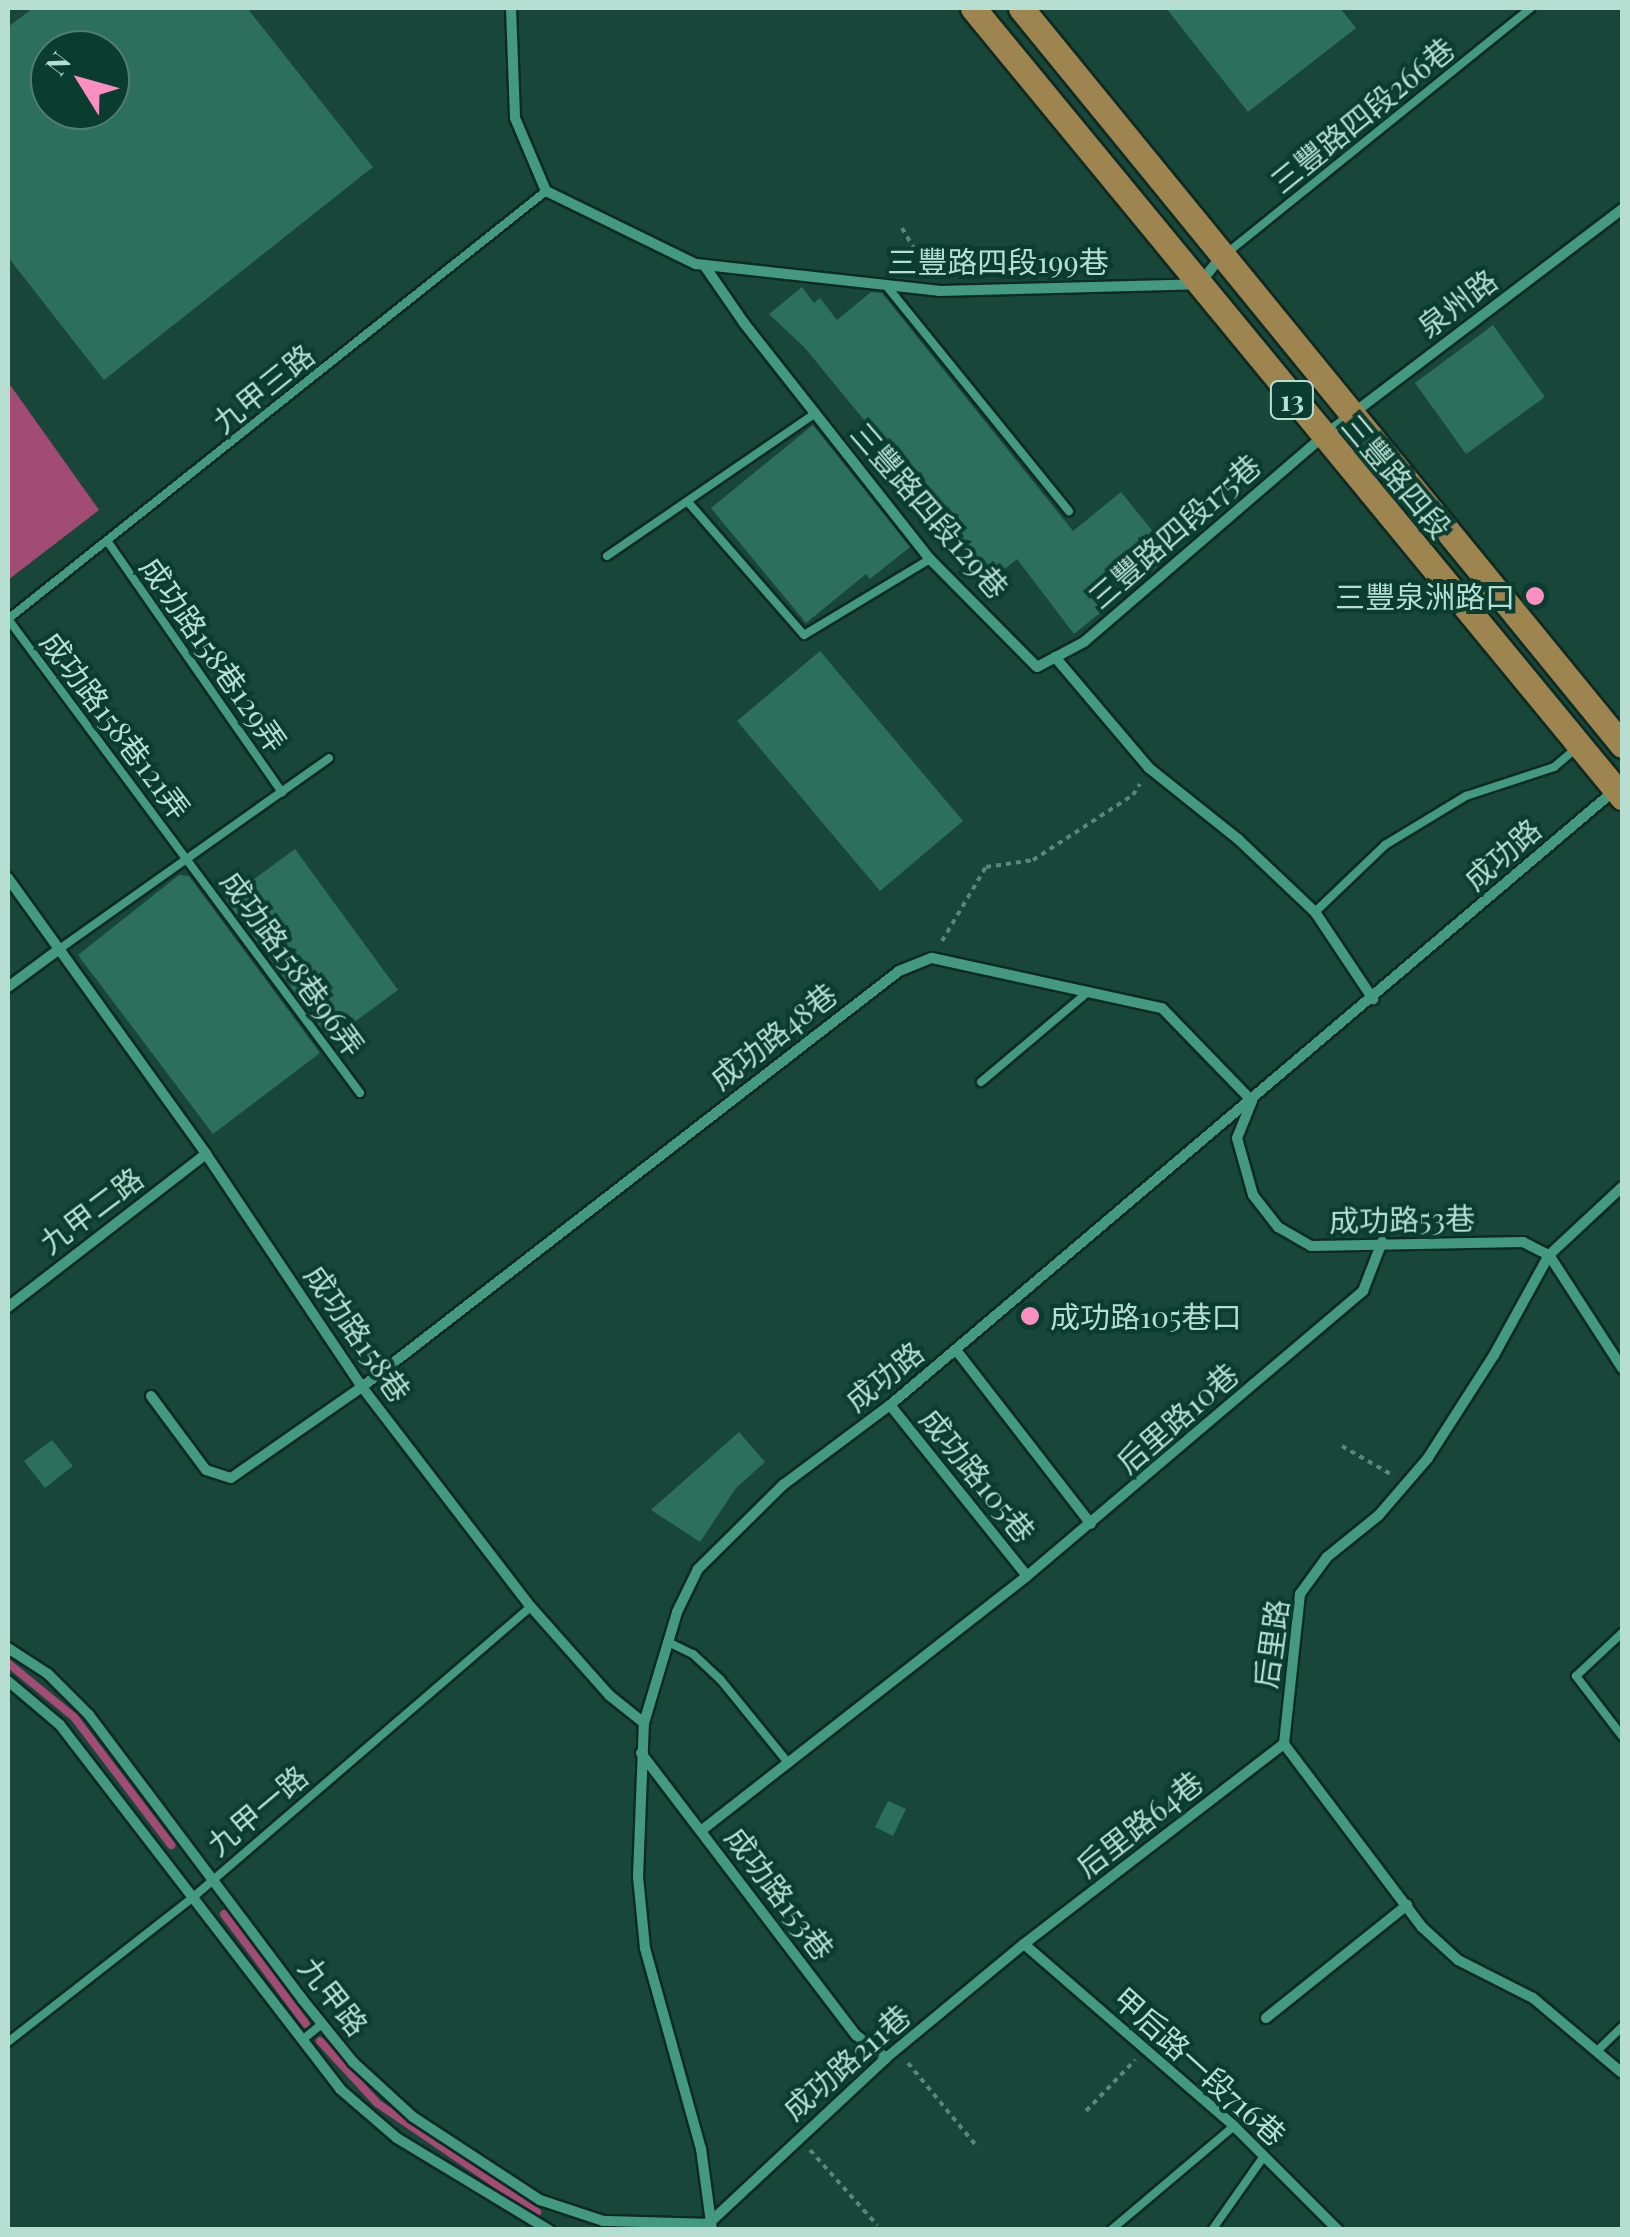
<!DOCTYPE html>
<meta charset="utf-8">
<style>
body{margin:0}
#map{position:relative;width:1630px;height:2237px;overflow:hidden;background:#184639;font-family:"Playfair Display","Noto Sans TC",serif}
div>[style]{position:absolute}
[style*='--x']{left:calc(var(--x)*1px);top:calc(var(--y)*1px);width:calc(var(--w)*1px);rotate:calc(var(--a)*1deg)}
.water>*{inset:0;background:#a24b75}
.stream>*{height:8px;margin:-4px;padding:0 4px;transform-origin:4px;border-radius:4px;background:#a24b75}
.building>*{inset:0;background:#2b6f5c}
.path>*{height:4px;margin-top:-2px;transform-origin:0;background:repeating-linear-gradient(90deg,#5b8679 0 5px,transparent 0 10px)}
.roads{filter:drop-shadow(2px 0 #0e2a22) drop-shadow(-2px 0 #0e2a22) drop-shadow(0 2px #0e2a22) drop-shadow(0 -2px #0e2a22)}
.lane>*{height:8px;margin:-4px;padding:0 4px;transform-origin:4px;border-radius:4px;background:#439a81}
.street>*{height:10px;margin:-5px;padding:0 5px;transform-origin:5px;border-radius:5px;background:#439a81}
.primary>*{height:25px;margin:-12.5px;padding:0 12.5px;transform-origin:12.5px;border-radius:12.5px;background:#9e844f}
.dots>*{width:28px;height:28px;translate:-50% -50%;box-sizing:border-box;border:5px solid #0a3c2f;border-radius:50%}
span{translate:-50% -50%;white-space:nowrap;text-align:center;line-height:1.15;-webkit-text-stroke:8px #0a3c2f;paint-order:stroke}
.shield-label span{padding:2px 8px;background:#0a3c2f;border:2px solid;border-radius:8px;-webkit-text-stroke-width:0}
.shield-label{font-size:28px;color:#b7dfd1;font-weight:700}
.street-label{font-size:30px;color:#b7dfd1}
.poi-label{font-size:30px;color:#b7dfd1}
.right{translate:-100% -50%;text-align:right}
.left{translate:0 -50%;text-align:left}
.frame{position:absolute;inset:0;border:10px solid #b7dfd1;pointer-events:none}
.north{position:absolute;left:30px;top:30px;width:100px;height:100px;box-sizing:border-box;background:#0a3c2f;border:2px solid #4f7d70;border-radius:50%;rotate:307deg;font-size:28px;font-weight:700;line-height:40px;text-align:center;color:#b7dfd1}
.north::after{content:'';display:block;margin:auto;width:35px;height:45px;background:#fc8fc1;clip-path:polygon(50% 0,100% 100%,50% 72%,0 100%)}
</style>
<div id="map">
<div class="water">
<i style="clip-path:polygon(8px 382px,99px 510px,8px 580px)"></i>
</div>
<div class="stream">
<i style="--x:8;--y:1663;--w:85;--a:39.3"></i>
<i style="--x:74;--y:1717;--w:161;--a:52.8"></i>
<i style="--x:224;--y:1914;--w:137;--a:53.3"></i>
<i style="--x:320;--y:2041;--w:84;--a:47.4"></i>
<i style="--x:377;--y:2103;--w:194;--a:34.3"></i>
</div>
<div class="building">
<i style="clip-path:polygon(evenodd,33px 8px,247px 8px,373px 167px,104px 380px,8px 257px,8px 27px,33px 8px,50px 50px,110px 50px,110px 110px,50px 110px,50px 50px)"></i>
<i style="clip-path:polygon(1166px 8px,1340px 8px,1356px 28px,1248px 112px)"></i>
<i style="clip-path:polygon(802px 287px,814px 303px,820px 298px,837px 320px,871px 292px,882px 293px,1073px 531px,1121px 492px,1172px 555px,1074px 634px,1017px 559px,994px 578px,804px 347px,769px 314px)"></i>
<i style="clip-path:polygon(1493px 325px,1545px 397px,1466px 454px,1415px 383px)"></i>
<i style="clip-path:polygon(813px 425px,910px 547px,870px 579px,866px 574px,806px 623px,711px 508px)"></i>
<i style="clip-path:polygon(820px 651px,963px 821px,880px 891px,737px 721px)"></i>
<i style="clip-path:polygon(295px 849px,398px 990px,330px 1040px,226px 900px)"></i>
<i style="clip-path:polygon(179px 875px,189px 876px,320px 1053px,213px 1134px,78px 955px)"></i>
<i style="clip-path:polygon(739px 1432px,765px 1462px,736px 1488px,700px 1542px,651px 1510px)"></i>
<i style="clip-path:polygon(52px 1440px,73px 1466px,45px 1488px,24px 1461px)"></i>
<i style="clip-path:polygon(888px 1801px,906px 1809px,893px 1836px,875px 1827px)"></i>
</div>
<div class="path">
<i style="--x:902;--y:228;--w:50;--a:59.8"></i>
<i style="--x:942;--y:941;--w:86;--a:-59.3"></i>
<i style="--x:986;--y:867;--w:48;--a:-8.5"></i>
<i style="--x:1033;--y:860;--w:119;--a:-33"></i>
<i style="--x:1133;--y:795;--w:13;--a:-58"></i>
<i style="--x:1342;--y:1446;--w:60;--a:30"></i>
<i style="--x:908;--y:2063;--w:110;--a:50.5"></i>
<i style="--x:1086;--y:2111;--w:71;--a:-46.1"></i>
<i style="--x:810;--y:2150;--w:101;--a:48.2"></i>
</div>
<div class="roads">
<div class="lane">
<i style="--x:1227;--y:253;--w:390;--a:-38.9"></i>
<i style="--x:889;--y:289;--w:286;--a:51"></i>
<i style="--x:688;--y:502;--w:176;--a:48.9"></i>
<i style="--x:804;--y:635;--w:147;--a:-31.1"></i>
<i style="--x:108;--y:542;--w:305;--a:55.2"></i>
<i style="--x:607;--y:556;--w:253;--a:-34.4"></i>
<i style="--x:1315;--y:912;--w:97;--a:-43.7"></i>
<i style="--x:1385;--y:845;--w:95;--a:-31.2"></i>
<i style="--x:1466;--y:796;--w:93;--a:-18.2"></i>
<i style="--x:1554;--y:767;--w:30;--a:-40"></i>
<i style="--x:58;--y:950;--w:332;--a:-35.3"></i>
<i style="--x:981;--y:1082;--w:140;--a:-40.1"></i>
<i style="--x:360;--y:1093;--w:590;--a:-126.6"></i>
<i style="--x:8;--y:619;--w:687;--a:-38.5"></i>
<i style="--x:1622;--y:1633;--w:63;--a:136.9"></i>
<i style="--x:1576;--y:1676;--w:76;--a:52.5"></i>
<i style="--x:668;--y:1642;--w:28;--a:26"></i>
<i style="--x:693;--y:1654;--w:37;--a:43"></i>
<i style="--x:720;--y:1679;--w:109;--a:50.9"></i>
<i style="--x:302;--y:2040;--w:26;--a:-39"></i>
<i style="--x:8;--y:2042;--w:232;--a:-38"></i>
<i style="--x:191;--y:1899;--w:448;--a:-40.7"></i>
<i style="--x:1597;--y:2051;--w:35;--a:-44"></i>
<i style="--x:1111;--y:2230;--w:161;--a:-40.2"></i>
<i style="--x:1212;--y:2230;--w:90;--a:-54.9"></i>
</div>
<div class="street">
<i style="--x:511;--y:8;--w:110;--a:87.9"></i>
<i style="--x:515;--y:118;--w:79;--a:67"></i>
<i style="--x:546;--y:191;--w:167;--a:26"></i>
<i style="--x:696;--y:264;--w:244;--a:6.3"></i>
<i style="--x:939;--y:291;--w:260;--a:-1.5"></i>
<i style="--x:1199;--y:284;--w:33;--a:-51"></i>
<i style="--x:704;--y:265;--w:70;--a:55.4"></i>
<i style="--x:744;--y:323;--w:300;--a:51.8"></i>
<i style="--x:930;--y:559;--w:152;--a:45.3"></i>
<i style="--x:1037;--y:667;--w:53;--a:-28"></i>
<i style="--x:1084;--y:642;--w:314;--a:-40.7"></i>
<i style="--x:1322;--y:437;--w:377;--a:-37.2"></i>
<i style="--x:1055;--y:657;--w:145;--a:49.7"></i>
<i style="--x:1149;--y:768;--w:114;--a:38.6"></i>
<i style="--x:1238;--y:839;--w:106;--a:43.5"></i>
<i style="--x:1315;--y:912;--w:105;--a:56.3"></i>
<i style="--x:8;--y:878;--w:340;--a:54.3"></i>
<i style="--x:206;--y:1154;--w:280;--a:56.2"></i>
<i style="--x:362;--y:1387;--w:277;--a:52.5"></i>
<i style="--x:531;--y:1607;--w:118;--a:48.4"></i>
<i style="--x:609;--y:1695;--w:45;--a:38.7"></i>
<i style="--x:8;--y:987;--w:62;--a:-36.5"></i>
<i style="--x:1622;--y:1187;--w:100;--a:137"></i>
<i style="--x:1549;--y:1255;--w:114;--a:118.8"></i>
<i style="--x:1494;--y:1355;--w:122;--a:122.7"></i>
<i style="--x:1428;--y:1458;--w:75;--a:130.7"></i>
<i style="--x:1379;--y:1515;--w:67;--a:141.1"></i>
<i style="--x:1327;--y:1557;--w:46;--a:126.1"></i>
<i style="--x:1300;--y:1594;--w:151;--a:96.1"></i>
<i style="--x:1284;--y:1744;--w:229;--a:53"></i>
<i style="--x:1422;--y:1927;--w:49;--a:42.5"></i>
<i style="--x:1458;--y:1960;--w:84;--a:26.9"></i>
<i style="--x:1533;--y:1998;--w:116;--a:40.1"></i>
<i style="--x:8;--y:1307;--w:250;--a:-37.7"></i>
<i style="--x:956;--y:1350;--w:220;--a:52.2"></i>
<i style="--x:151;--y:1396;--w:92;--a:53.4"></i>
<i style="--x:206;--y:1470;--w:26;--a:18"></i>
<i style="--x:231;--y:1478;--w:160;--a:-34.8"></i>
<i style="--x:362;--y:1387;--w:679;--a:-37.76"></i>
<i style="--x:899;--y:971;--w:35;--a:-22"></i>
<i style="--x:932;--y:958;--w:235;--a:12.3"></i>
<i style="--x:1162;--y:1008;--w:129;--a:45.9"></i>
<i style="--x:1252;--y:1101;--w:40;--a:112"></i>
<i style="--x:1237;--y:1138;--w:59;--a:74.3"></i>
<i style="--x:1253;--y:1195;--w:41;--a:52"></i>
<i style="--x:1278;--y:1227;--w:38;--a:30"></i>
<i style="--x:1311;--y:1246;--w:212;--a:-1.1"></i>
<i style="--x:1523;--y:1242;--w:29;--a:27"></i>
<i style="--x:1549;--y:1255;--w:135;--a:57.1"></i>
<i style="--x:890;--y:1405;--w:219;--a:51.3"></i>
<i style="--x:8;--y:1648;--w:48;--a:33"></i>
<i style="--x:48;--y:1674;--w:58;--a:45"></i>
<i style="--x:89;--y:1715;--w:355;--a:53.1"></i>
<i style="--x:302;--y:1999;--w:81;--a:51"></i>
<i style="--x:353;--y:2062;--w:81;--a:42.5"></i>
<i style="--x:413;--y:2117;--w:152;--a:33.2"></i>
<i style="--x:540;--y:2200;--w:66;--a:18.4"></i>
<i style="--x:603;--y:2221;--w:105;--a:1.6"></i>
<i style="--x:8;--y:1681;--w:68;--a:40.2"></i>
<i style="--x:60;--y:1725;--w:459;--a:52.4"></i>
<i style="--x:340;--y:2089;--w:75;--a:40.7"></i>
<i style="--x:397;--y:2138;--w:178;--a:31.2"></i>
<i style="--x:641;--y:1753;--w:355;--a:52.7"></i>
<i style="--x:856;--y:2035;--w:38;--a:37"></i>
<i style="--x:702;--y:1830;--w:412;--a:-38"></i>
<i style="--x:1027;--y:1576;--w:441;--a:-40.3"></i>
<i style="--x:1363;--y:1291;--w:53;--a:-68.8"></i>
<i style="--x:1024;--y:1944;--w:278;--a:40.9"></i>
<i style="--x:1234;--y:2126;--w:147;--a:45"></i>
<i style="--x:1266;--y:2018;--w:181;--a:-38.7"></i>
<i style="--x:706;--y:2226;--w:246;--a:-43"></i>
<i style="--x:886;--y:2058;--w:179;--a:-39.6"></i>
<i style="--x:1024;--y:1944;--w:328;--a:-37.6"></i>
<i style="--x:712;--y:2230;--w:82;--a:-97.7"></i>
<i style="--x:701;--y:2149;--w:209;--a:-105.6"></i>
<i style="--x:645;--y:1948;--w:71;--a:-95.6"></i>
<i style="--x:638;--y:1877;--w:154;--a:-87.8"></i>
<i style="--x:644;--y:1723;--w:116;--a:-73.4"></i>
<i style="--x:677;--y:1612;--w:48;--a:-64"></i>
<i style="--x:698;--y:1569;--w:120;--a:-44.7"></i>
<i style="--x:783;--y:1485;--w:134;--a:-36.8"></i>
<i style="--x:890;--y:1405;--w:951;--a:-40.31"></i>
</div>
<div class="primary">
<i style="--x:973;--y:8;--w:1022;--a:50.56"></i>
<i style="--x:1021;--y:8;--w:951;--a:50.8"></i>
</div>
</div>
<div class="dots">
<i style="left:1535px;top:596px;background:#fc8fc1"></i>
<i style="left:1030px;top:1316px;background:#fc8fc1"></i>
</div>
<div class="shield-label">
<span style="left:1292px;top:400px">13</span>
</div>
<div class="street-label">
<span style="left:1362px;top:115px;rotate:-39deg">三豐路四段266巷</span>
<span style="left:998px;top:261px">三豐路四段199巷</span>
<span style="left:1457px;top:303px;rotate:-37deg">泉州路</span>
<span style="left:263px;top:388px;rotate:-39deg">九甲三路</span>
<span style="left:1397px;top:476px;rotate:50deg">三豐路四段</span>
<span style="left:930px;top:510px;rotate:49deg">三豐路四段129巷</span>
<span style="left:1174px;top:531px;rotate:-41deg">三豐路四段175巷</span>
<span style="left:214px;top:654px;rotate:55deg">成功路158巷129弄</span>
<span style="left:116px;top:725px;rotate:53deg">成功路158巷121弄</span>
<span style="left:1502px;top:854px;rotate:-41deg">成功路</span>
<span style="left:293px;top:963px;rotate:54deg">成功路158巷96弄</span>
<span style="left:773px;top:1036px;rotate:-38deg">成功路48巷</span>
<span style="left:91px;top:1210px;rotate:-37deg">九甲二路</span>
<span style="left:1402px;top:1219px;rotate:-1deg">成功路53巷</span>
<span style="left:358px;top:1333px;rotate:55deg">成功路158巷</span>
<span style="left:884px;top:1376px;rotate:-39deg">成功路</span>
<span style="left:1177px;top:1418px;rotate:-41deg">后里路10巷</span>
<span style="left:978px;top:1475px;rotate:51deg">成功路105巷</span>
<span style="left:1271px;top:1644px;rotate:-82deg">后里路</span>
<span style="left:257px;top:1810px;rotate:-40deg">九甲一路</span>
<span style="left:1139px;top:1824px;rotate:-38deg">后里路64巷</span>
<span style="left:780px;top:1893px;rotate:53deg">成功路153巷</span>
<span style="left:334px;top:1996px;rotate:52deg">九甲路</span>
<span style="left:846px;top:2062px;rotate:-41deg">成功路211巷</span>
<span style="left:1200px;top:2066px;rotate:42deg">甲后路一段716巷</span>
</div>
<div class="poi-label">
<span class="right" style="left:1515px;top:596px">三豐泉洲路口</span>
<span class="left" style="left:1050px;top:1316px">成功路105巷口</span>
</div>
<div class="frame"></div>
<div class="north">N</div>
</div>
